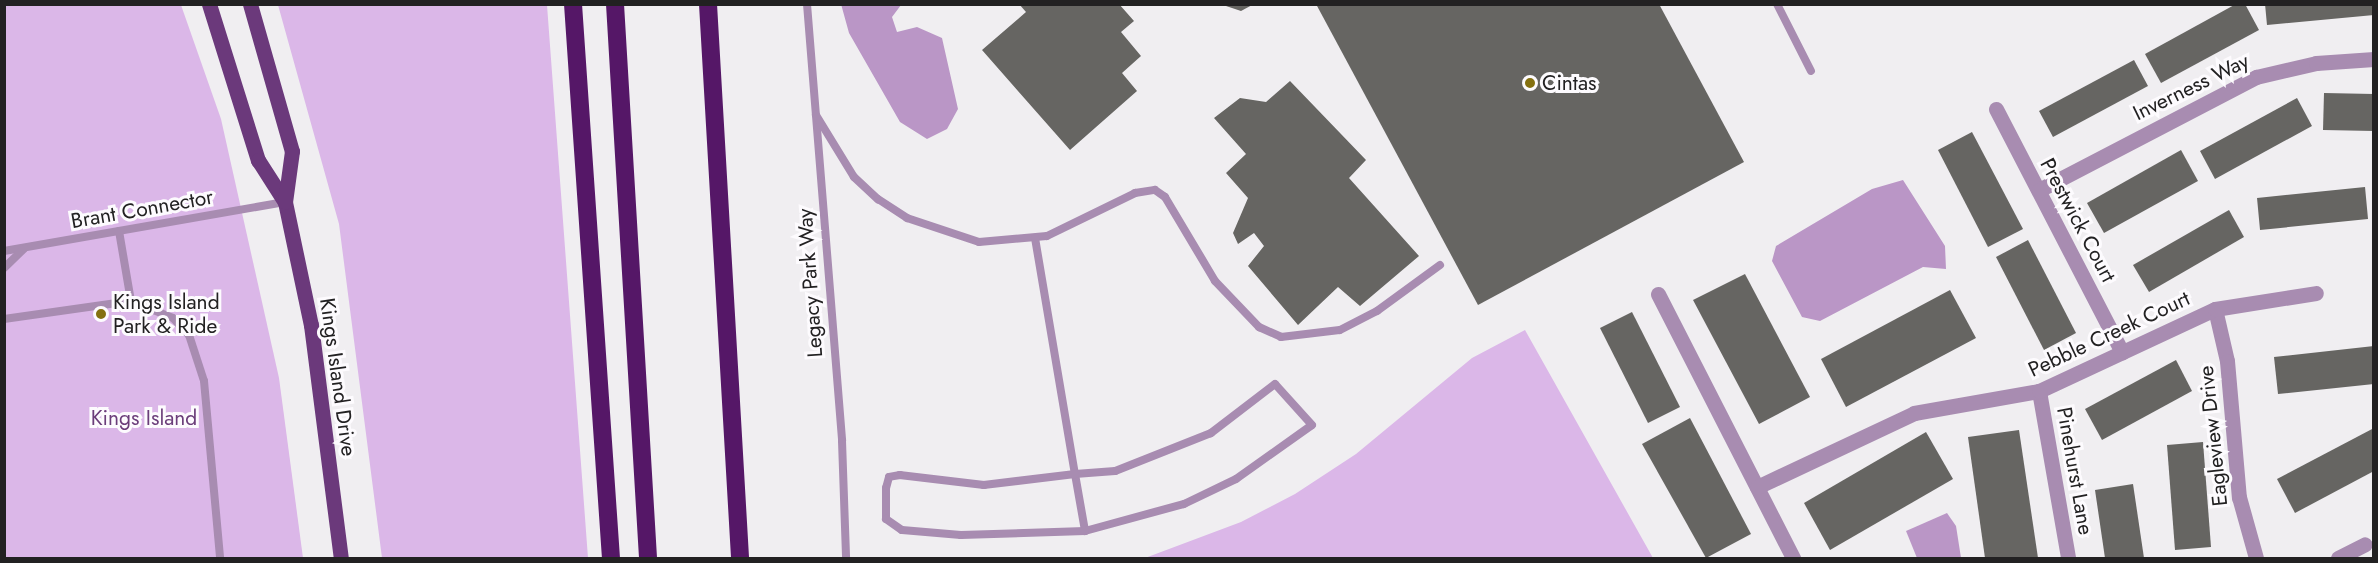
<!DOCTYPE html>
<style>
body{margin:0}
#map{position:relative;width:2378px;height:563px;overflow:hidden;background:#f0eef1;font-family:Jost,sans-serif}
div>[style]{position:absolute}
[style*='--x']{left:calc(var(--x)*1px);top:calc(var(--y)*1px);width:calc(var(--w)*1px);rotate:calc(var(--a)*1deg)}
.green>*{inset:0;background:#dbb7e8}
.water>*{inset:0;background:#ba96c6}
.building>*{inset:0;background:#666562}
.service>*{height:8px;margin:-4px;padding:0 4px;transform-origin:4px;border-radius:4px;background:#a88cb1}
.minor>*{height:15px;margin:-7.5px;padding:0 7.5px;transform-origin:7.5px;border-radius:7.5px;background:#a88cb1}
.primary>*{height:15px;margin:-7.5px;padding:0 7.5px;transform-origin:7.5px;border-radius:7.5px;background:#6b397b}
.motorway>*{height:18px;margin:-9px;padding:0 9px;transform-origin:9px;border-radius:9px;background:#551767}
.dots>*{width:16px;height:16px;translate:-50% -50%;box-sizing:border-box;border:3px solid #fdfbfe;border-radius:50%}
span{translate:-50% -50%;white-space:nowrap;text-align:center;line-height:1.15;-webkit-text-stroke:6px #fdfbfe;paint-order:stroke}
.poi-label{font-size:21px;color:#222122}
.left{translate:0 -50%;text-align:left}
.street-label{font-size:21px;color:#222122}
.park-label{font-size:21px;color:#6b3d7a}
.frame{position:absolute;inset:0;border:6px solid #222122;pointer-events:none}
</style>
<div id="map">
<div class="green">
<i style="clip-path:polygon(4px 5px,181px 5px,221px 119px,279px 378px,303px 558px,5px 558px)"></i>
<i style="clip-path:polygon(278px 5px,547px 5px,588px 558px,382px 558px,339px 224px)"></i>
<i style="clip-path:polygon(1525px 330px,1653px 558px,1145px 558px,1241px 522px,1295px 494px,1356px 454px,1472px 358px)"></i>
</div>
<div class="water">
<i style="clip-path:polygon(841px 4px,901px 5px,892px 17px,897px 32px,917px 27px,942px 38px,958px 109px,947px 129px,927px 139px,900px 122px,849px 33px)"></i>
<i style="clip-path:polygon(1903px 180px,1945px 246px,1946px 269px,1923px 267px,1820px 321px,1802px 317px,1772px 261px,1776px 246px,1872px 189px)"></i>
<i style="clip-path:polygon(1947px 513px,1956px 526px,1961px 558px,1917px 558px,1906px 531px)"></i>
</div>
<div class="building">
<i style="clip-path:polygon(1019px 4px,1119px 4px,1134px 21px,1121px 32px,1141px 56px,1122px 73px,1137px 91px,1070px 150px,982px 50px,1026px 12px)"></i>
<i style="clip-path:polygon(1220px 4px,1254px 4px,1241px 11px)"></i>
<i style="clip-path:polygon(1316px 4px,1659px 4px,1744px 162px,1478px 305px)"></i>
<i style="clip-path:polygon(2236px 4px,2245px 4px,2259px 30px,2161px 83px,2145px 54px)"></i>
<i style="clip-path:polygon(2265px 4px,2374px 4px,2374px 15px,2267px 25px)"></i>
<i style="clip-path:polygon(2134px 60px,2148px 86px,2053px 137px,2039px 111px)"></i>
<i style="clip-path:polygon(1290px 81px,1366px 160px,1349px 178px,1419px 256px,1360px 306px,1338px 287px,1298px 325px,1248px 266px,1264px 246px,1254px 233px,1238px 244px,1233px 233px,1248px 198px,1226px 173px,1246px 154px,1214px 118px,1240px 98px,1266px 102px)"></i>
<i style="clip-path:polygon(2324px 93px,2374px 94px,2374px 131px,2323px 130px)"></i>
<i style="clip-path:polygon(2297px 98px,2312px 126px,2215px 179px,2200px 151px)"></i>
<i style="clip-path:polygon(1972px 132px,2023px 229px,1988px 247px,1938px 150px)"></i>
<i style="clip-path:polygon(2181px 150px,2198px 181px,2104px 233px,2087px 203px)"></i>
<i style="clip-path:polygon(2365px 187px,2368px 219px,2260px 230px,2257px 198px)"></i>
<i style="clip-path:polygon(2229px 210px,2244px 237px,2149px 292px,2133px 265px)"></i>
<i style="clip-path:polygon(2028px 240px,2076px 333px,2044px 350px,1996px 257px)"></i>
<i style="clip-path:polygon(1745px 274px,1810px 397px,1759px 424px,1693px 300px)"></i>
<i style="clip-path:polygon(1950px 290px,1976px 338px,1846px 407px,1821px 359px)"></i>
<i style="clip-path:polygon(1632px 312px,1680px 407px,1648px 423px,1600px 328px)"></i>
<i style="clip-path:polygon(2374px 346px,2374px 384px,2278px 394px,2274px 357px)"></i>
<i style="clip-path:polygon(2176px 360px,2192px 391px,2102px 440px,2085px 409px)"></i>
<i style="clip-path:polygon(1690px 418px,1751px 534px,1706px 558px,1642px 444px)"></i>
<i style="clip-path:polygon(2374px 428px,2374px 471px,2295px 513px,2277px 479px)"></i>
<i style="clip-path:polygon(2019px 430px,2038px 558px,1985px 558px,1968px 437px)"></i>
<i style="clip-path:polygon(1926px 432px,1953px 479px,1830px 550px,1804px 503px)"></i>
<i style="clip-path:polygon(2203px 442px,2211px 547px,2175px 550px,2167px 445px)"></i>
<i style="clip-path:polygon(2133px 484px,2144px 558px,2105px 558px,2095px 490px)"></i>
</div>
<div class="service">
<i style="--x:807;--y:4;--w:438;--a:85.4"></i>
<i style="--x:842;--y:441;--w:117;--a:88"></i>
<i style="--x:1777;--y:4;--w:75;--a:63.1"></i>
<i style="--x:816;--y:115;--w:73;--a:58.5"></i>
<i style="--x:854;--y:177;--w:33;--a:43"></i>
<i style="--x:878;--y:199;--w:35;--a:33"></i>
<i style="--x:907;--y:218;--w:76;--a:18.4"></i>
<i style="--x:979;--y:242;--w:68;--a:-5"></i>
<i style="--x:1047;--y:236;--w:98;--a:-26"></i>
<i style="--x:1135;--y:193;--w:20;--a:-9"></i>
<i style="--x:1155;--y:190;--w:12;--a:35"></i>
<i style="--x:1165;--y:197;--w:98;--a:59.2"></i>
<i style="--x:1215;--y:281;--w:64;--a:46.3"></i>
<i style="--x:1259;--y:327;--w:24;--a:24"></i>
<i style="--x:1281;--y:337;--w:59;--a:-6.8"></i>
<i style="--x:1340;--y:330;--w:42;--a:-27.2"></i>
<i style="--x:1377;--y:311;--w:78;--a:-36.1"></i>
<i style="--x:119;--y:231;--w:71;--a:80.3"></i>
<i style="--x:1035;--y:238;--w:239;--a:80.4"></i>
<i style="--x:1075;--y:474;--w:58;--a:80"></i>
<i style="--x:1085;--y:531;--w:103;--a:-15.3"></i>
<i style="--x:1184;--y:504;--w:58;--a:-25.7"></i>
<i style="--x:1236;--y:479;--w:93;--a:-35.4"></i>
<i style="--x:1312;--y:425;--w:55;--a:-132.1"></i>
<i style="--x:1275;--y:384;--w:81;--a:142.6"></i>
<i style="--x:1211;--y:433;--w:103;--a:158.4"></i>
<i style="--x:1115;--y:471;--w:40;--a:175.7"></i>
<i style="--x:1075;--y:474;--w:92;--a:173.1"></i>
<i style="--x:984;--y:485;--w:85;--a:-173.2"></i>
<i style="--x:900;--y:475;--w:11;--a:170"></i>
<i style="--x:889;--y:477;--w:11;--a:105"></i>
<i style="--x:886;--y:488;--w:31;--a:90"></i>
<i style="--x:886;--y:519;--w:19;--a:35"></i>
<i style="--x:902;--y:530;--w:59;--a:4.8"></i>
<i style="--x:961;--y:535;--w:124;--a:-1.8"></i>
<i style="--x:4;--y:251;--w:285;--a:-9.9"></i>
<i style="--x:4;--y:268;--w:28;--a:-44"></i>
<i style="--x:4;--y:319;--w:128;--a:-8.1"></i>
<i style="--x:131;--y:301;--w:45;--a:22"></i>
<i style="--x:173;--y:318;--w:23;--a:47"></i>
<i style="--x:189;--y:335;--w:48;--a:71.9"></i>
<i style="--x:204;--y:381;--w:178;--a:84.8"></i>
</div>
<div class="minor">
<i style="--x:1996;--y:109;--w:274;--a:62.6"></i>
<i style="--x:2039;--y:190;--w:245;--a:-27.5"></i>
<i style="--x:2256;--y:77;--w:62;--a:-13.1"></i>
<i style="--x:2316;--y:63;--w:58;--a:-3.9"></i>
<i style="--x:1658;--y:294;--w:297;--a:62.9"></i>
<i style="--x:2215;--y:309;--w:53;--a:77"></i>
<i style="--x:2227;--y:361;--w:137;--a:85"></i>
<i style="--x:2239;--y:497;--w:63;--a:74.4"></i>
<i style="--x:2039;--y:391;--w:169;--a:80.1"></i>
<i style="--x:1757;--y:487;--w:174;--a:-25.2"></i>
<i style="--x:1914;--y:413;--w:127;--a:-10"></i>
<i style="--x:2039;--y:391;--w:194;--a:-25"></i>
<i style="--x:2215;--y:309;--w:102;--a:-9"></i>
<i style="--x:2338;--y:558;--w:30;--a:-27"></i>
</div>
<div class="primary">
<i style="--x:209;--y:4;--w:164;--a:72.6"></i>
<i style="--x:258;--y:160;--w:50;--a:57.3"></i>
<i style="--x:285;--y:202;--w:126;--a:78.1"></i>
<i style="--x:311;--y:325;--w:235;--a:82.7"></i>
<i style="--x:250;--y:4;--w:153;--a:74.1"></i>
<i style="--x:292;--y:151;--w:51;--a:97.8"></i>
</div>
<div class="motorway">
<i style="--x:573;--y:4;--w:555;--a:86.08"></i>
<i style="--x:615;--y:4;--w:555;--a:86.59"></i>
<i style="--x:708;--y:4;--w:555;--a:86.69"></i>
</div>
<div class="dots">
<i style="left:1530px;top:83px;background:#847010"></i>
<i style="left:101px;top:314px;background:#847010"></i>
</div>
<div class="poi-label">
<span class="left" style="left:1542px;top:83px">Cintas</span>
<span class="left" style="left:113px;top:314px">Kings Island<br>Park &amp; Ride</span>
</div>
<div class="street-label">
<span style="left:2191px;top:87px;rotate:-26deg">Inverness Way</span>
<span style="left:142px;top:209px;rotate:-10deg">Brant Connector</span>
<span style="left:2078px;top:220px;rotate:62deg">Prestwick Court</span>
<span style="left:810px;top:283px;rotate:-94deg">Legacy Park Way</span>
<span style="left:2109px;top:334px;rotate:-25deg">Pebble Creek Court</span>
<span style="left:338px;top:377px;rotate:82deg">Kings Island Drive</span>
<span style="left:2213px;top:436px;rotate:-96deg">Eagleview Drive</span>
<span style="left:2075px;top:471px;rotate:80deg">Pinehurst Lane</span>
</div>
<div class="park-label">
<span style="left:144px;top:418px">Kings Island</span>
</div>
<div class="frame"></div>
</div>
